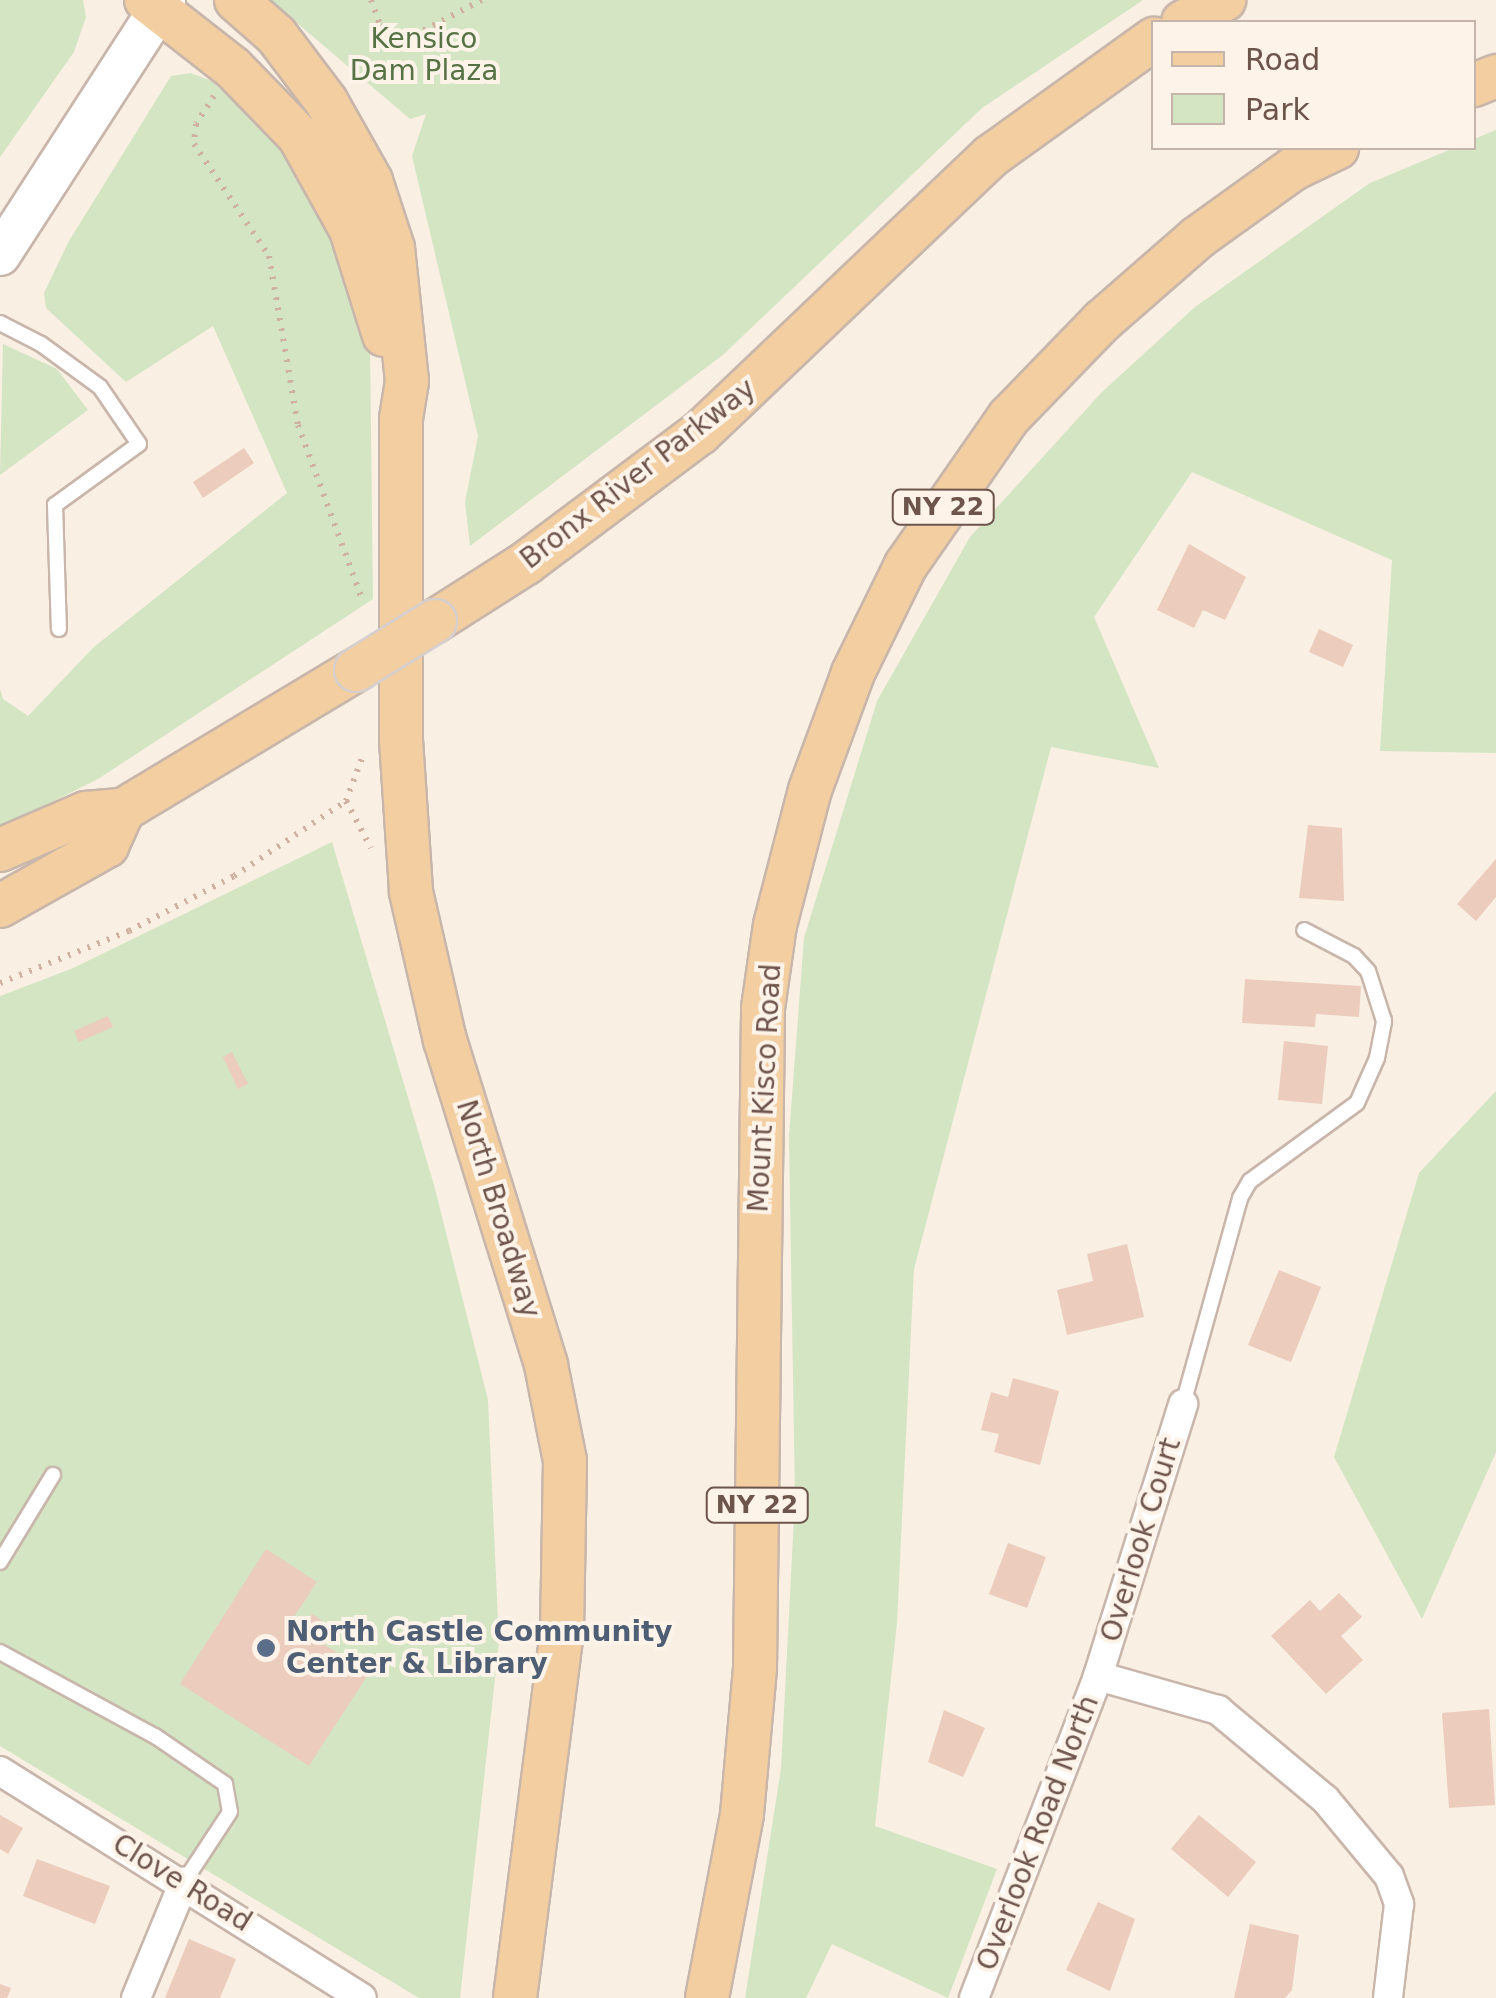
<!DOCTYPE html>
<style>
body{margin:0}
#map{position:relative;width:1496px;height:1998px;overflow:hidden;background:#f9efe3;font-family:"DejaVu Sans",sans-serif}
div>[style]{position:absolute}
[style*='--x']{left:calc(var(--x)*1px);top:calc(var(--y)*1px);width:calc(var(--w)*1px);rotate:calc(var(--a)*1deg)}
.green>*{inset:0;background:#d3e5c3}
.building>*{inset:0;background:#ecccbd}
.path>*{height:6px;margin-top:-3px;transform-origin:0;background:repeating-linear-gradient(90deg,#d0b0a1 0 2.5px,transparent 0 10.5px)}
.roads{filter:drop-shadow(2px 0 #c8b6ab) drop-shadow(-2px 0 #c8b6ab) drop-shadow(0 2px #c8b6ab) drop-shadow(0 -2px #c8b6ab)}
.lane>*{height:14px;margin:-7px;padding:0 7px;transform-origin:7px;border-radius:7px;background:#fff}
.street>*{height:28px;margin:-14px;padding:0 14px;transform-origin:14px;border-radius:14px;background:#fff}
.secondary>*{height:40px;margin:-20px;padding:0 20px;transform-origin:20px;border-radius:20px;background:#fff}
.primary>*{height:42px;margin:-21px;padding:0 21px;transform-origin:21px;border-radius:21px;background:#f2cea1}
.bridges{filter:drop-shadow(2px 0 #d6cfcd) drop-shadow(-2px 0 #d6cfcd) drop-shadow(0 2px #d6cfcd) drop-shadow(0 -2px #d6cfcd)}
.primary-bridge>*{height:42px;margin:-21px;padding:0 21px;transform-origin:21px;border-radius:21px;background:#f2cea1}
.dots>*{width:28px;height:28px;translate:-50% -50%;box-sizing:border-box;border:5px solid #fdf3e8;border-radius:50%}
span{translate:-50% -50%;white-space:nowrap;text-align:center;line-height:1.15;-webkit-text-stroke:8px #fdf3e8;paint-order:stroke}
.shield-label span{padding:2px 8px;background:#fdf3e8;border:2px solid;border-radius:8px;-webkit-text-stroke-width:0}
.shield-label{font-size:25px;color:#6e554c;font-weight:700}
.park-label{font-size:28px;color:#567345}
.street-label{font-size:28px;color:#6e554c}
.service-label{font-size:28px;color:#4e5e75;font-weight:700}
.left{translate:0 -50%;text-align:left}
.legend{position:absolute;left:1151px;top:20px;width:325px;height:130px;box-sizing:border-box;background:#fdf3e8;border:2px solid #c4b4aa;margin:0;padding:12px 18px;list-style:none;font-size:30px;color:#6e554c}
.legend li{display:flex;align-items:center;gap:20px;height:50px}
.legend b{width:50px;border:2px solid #c4b4aa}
</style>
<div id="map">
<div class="green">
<i style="clip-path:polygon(0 0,83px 0,86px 17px,74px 52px,0 157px)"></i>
<i style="clip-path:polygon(270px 0,1143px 0,982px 108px,724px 354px,470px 546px,465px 502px,478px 436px,412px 156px,426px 114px,410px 119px)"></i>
<i style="clip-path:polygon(191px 73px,212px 81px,272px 139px,321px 207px,370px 348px,373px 599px,98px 779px,0 828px,0 689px,3px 699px,28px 716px,94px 647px,287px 493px,213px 326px,126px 382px,46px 308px,44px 293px,69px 241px,171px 76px)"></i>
<i style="clip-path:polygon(1496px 130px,1496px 753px,1380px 751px,1392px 560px,1192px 472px,1094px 617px,1159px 768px,1051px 747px,914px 1269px,897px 1623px,875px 1826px,997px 1869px,948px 1998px,832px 1944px,806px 1998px,745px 1998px,781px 1769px,795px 1498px,789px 1136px,804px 938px,877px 701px,970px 537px,1102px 392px,1195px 307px,1370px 183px,1454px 148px,1474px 148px,1474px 139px)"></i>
<i style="clip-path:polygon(3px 344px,57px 369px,88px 410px,0 475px)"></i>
<i style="clip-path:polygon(332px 842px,434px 1185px,488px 1400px,499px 1642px,460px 1998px,419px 1998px,0 1746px,0 996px,71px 969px)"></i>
<i style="clip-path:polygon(1496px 1091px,1496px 1452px,1422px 1619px,1334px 1457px,1419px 1173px)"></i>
</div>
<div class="building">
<i style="clip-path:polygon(244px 448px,254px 463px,203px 498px,193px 482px)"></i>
<i style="clip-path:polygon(1189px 544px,1246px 577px,1225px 620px,1203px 610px,1194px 628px,1157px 610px)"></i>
<i style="clip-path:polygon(1319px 629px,1353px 645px,1343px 667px,1309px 652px)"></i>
<i style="clip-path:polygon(1308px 825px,1342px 828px,1344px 901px,1299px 898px)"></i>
<i style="clip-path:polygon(1496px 859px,1496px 897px,1476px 921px,1457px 904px)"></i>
<i style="clip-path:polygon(1245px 979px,1361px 986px,1359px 1017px,1316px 1014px,1315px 1027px,1242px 1023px)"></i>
<i style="clip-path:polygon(108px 1016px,113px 1027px,79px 1042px,74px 1031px)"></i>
<i style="clip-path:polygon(1284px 1041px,1328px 1046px,1322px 1104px,1278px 1100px)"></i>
<i style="clip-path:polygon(232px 1052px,248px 1084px,238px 1089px,223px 1057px)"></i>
<i style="clip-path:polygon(1127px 1244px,1144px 1317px,1067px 1335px,1057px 1290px,1093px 1281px,1087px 1254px)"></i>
<i style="clip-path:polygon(1279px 1270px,1321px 1287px,1291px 1362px,1248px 1345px)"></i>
<i style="clip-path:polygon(1013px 1378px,1059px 1391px,1040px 1465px,994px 1452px,999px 1434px,981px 1430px,991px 1392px,1008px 1397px)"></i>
<i style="clip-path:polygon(1008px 1543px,1046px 1557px,1027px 1608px,989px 1594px)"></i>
<i style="clip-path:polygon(266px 1549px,317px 1582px,290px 1623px,369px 1673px,309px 1766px,180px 1684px)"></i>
<i style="clip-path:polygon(1339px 1593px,1362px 1617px,1341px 1636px,1363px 1660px,1326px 1694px,1271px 1636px,1310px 1600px,1320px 1611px)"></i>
<i style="clip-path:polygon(312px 1614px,339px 1632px,331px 1645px,303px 1628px)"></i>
<i style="clip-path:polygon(1489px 1709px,1495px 1805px,1449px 1808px,1442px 1713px)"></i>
<i style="clip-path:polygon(944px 1710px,985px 1728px,963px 1777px,928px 1762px)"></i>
<i style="clip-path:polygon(0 1815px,23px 1828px,8px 1854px,0 1849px)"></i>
<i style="clip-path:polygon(1199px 1815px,1256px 1862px,1228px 1897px,1171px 1849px)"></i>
<i style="clip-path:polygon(37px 1859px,110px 1886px,95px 1924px,23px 1896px)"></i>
<i style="clip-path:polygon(1098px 1902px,1135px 1919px,1110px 1991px,1066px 1970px)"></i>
<i style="clip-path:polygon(1250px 1924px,1299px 1935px,1292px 1990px,1285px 1998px,1234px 1998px)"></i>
<i style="clip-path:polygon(189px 1939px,236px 1959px,220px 1998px,165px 1998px)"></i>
<i style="clip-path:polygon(0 1984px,11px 1988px,7px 1998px,0 1998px)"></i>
</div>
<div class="path">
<i style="--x:371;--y:0;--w:27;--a:70"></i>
<i style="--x:380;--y:25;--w:17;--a:50"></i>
<i style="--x:391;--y:38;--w:14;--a:8"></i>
<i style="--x:405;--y:40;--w:87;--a:-27.5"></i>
<i style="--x:214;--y:96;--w:33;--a:123"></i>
<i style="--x:196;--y:124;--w:20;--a:96"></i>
<i style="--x:194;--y:144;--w:135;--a:56.2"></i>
<i style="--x:269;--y:256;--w:171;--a:80.3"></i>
<i style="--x:298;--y:425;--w:182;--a:69.8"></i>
<i style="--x:346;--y:801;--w:53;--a:62"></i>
<i style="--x:0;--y:983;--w:139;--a:-22"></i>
<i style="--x:129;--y:931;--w:119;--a:-27.6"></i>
<i style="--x:234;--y:876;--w:135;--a:-33.8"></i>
<i style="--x:346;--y:801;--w:46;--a:-69.6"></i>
</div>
<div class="roads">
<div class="lane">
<i style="--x:0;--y:323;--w:46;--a:27.1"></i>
<i style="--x:41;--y:344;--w:73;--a:36.1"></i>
<i style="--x:100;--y:387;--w:69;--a:55.6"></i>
<i style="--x:139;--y:444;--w:104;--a:144"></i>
<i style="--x:55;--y:505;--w:124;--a:88.2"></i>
<i style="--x:1183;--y:1404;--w:214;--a:-74.5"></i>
<i style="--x:1240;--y:1198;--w:20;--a:-60"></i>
<i style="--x:1250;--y:1181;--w:132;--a:-36.1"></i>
<i style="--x:1357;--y:1103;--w:49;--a:-66"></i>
<i style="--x:1377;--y:1058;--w:38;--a:-79"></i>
<i style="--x:1384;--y:1021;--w:52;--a:-107.7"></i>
<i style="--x:1368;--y:971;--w:21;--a:-133"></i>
<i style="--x:1354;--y:956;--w:56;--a:-152.5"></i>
<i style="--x:0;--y:1562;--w:102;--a:-58.7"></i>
<i style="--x:0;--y:1652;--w:176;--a:28.5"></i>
<i style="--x:155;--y:1736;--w:85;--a:34.4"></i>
<i style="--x:225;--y:1784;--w:28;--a:80"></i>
<i style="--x:230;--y:1812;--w:84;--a:123.3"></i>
</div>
<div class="street">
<i style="--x:1098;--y:1676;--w:285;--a:-72.6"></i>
<i style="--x:0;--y:1771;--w:427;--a:32.1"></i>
<i style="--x:136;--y:1998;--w:126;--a:-67.5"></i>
<i style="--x:974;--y:1998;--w:345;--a:-68.9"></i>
<i style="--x:1098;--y:1676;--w:125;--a:15.8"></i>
<i style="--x:1218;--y:1710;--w:139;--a:39.8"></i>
<i style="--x:1325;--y:1799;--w:100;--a:50.3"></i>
<i style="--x:1389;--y:1876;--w:30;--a:70"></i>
<i style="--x:1399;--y:1904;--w:95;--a:96.7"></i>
</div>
<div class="secondary">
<i style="--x:0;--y:255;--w:304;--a:-57.1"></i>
</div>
<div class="primary">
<i style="--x:146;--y:0;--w:110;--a:38"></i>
<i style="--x:233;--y:68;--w:95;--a:45.9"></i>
<i style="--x:299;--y:136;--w:107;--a:61"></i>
<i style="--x:351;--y:230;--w:110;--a:72.6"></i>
<i style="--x:236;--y:0;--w:53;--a:41.2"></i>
<i style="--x:276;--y:35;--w:83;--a:52.9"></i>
<i style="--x:326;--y:101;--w:92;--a:60.6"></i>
<i style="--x:371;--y:181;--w:71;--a:71.8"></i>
<i style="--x:393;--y:248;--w:134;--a:84"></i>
<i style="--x:407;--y:381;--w:38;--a:99"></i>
<i style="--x:401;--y:419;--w:321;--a:90"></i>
<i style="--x:401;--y:740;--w:152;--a:86.2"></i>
<i style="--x:411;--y:892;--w:152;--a:77.1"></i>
<i style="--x:445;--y:1040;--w:340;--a:72.7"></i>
<i style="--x:546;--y:1365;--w:98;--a:78.8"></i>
<i style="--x:565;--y:1461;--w:170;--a:91"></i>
<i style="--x:562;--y:1631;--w:370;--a:97.3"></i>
<i style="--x:1183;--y:22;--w:47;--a:-28.2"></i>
<i style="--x:1474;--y:85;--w:24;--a:-22"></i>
<i style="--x:435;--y:621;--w:108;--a:-32.5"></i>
<i style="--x:526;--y:563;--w:217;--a:-36.8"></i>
<i style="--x:700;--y:433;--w:402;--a:-43.6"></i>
<i style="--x:991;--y:156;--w:201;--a:-35.7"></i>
<i style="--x:0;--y:850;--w:94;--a:-23.3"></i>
<i style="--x:86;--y:813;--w:37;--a:-5"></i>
<i style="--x:123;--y:810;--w:272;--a:-31"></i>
<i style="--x:0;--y:906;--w:123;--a:-29.3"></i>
<i style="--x:107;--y:846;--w:39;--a:-66"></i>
<i style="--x:707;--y:1998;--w:187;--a:-79.2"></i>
<i style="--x:742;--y:1814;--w:148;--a:-84.9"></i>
<i style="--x:755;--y:1667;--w:659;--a:-89.3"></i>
<i style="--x:763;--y:1008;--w:84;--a:-81.8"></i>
<i style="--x:775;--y:925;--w:139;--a:-75.5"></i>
<i style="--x:810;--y:790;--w:125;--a:-69.8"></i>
<i style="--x:853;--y:673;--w:120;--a:-63.9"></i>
<i style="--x:906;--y:565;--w:180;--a:-55.2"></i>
<i style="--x:1009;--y:417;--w:134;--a:-45.9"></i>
<i style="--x:1102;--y:321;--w:126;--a:-41.1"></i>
<i style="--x:1197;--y:238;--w:118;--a:-35.7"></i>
<i style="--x:1293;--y:169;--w:49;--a:-25.5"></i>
</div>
</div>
<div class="bridges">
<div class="primary-bridge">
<i style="--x:356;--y:670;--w:93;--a:-31.8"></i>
</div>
</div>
<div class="dots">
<i style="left:266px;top:1648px;background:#5c6f8a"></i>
</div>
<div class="shield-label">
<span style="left:943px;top:507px">NY 22</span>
<span style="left:757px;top:1505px">NY 22</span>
</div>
<div class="park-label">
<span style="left:424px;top:55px">Kensico<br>Dam Plaza</span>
</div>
<div class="street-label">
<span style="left:638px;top:474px;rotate:-38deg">Bronx River Parkway</span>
<span style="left:765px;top:1088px;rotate:-87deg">Mount Kisco Road</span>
<span style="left:498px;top:1209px;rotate:73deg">North Broadway</span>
<span style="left:1141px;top:1540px;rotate:-73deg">Overlook Court</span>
<span style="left:1038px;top:1833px;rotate:-69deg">Overlook Road North</span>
<span style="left:182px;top:1883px;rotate:32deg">Clove Road</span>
</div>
<div class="service-label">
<span class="left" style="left:286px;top:1648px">North Castle Community<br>Center &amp; Library</span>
</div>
<ul class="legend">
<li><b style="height:12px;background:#f2cea1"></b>Road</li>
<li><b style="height:28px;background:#d3e5c3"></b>Park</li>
</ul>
</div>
